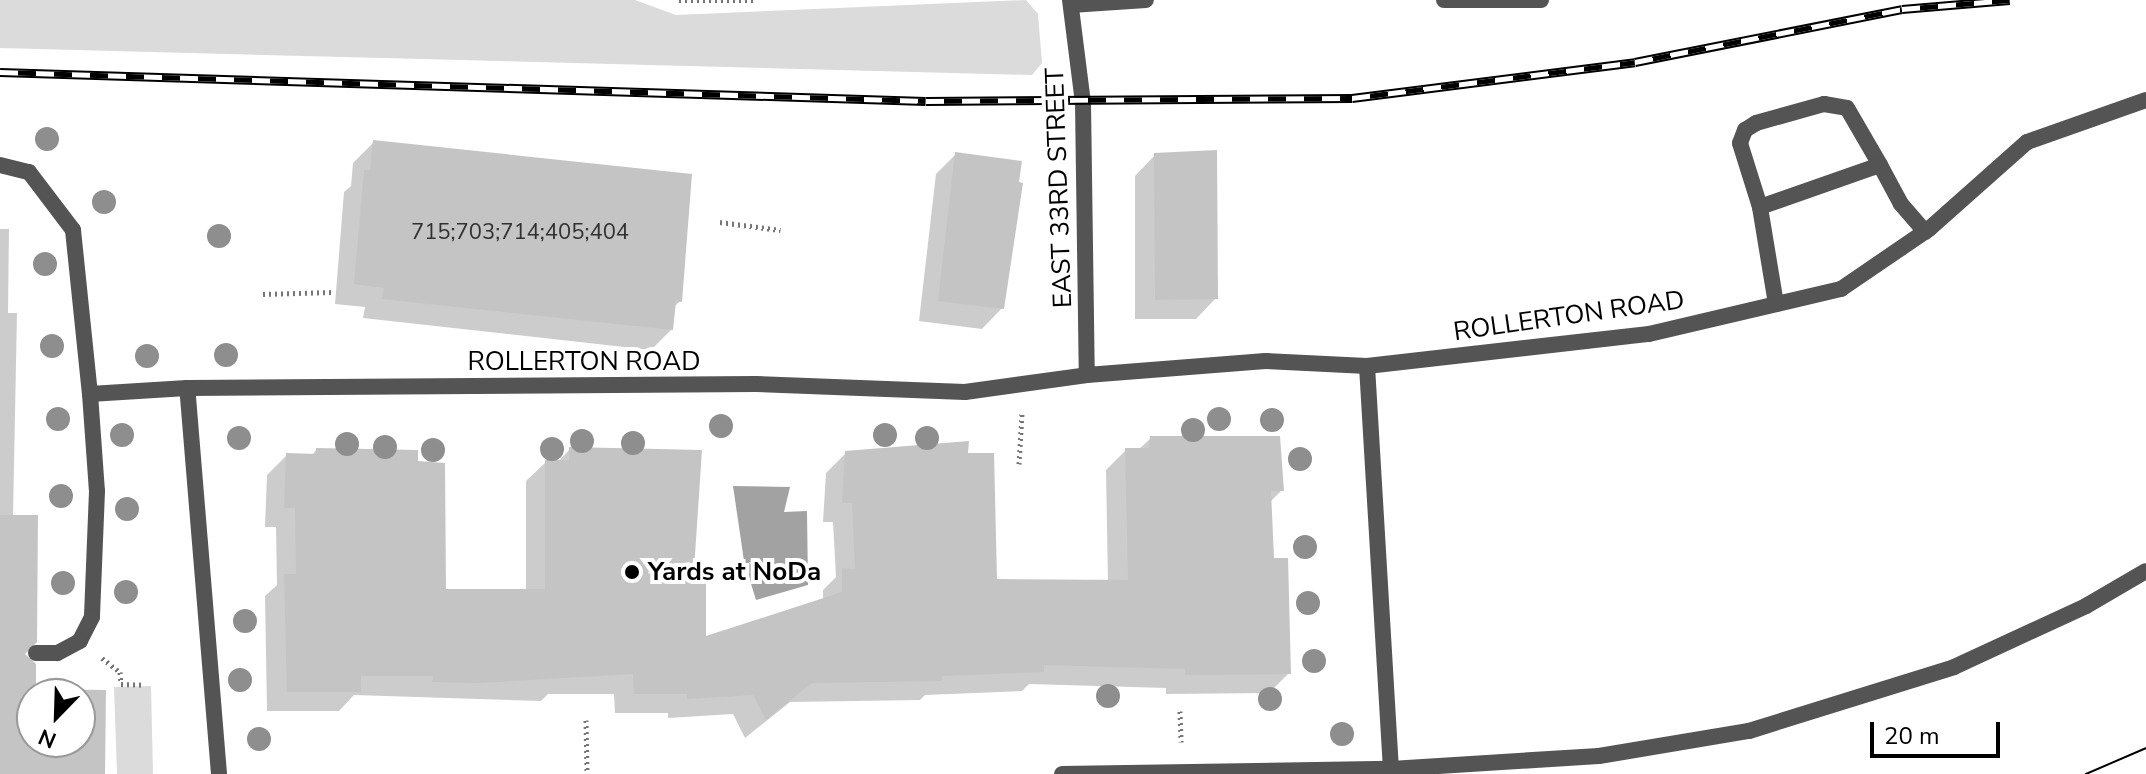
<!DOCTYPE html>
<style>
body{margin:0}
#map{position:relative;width:2146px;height:774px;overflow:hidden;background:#fff;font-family:"Nunito Sans",sans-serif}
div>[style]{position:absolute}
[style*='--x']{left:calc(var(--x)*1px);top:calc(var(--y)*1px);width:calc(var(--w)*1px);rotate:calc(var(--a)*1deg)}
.green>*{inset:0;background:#dbdbdb}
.water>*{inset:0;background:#a2a2a2}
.shadow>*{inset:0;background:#0003}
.building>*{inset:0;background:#c4c4c4}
.path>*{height:5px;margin-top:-2.5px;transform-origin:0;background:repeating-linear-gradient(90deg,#767676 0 2px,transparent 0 6px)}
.lane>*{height:16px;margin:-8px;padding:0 8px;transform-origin:8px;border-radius:8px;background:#545454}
.street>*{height:16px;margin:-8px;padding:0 8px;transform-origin:8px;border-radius:8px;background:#545454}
.tram>*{height:2px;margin:-1px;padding:0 1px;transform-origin:1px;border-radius:1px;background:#000}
.rail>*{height:9px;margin-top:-4.5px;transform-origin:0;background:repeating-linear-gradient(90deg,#fff 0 18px,#000 0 36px);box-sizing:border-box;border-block:2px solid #000}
.trees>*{width:24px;height:24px;margin:-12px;border-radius:50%;background:#8e8e8e}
.dots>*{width:22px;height:22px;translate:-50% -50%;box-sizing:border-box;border:4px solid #fff;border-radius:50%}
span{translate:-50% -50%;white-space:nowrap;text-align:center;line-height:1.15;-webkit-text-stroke:8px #fff;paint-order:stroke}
.number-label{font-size:22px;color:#313131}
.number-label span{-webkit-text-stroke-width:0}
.street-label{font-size:26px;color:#000}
.poi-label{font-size:26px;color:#000;font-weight:700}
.left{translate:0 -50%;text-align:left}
.north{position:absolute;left:16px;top:678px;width:80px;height:80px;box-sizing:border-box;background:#fff;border:2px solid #999;border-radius:50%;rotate:203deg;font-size:22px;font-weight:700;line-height:32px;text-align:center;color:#000}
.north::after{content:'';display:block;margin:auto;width:28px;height:36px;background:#000;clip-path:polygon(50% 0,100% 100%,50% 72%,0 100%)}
.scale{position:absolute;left:1870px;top:722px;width:130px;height:36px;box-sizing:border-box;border:4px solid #000;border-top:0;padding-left:10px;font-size:24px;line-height:28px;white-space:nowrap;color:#000;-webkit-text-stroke:6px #fff;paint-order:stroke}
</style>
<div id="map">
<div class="green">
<i style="clip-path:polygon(0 0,635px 0,676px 15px,1026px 0,1038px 14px,1042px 63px,1032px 75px,0 48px)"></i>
<i style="clip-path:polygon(151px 686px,153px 774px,117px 774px,114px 687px)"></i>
</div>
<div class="water">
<i style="clip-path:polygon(733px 486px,790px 487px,784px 512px,807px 511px,808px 585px,756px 600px,744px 561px)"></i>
</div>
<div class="shadow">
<i style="clip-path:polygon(374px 142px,680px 301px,673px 308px,671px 330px,651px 350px,363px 318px,365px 307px,335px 304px,344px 192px,351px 186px,353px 163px)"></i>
<i style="clip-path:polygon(956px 154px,1002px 308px,982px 329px,919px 321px,936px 174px)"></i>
<i style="clip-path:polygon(1155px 155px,1216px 298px,1196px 319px,1135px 319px,1135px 176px)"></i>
<i style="clip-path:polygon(evenodd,0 229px,9px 229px,8px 313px,17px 313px,13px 517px,22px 654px,34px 691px,104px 692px,103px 774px,0 774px,0 229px,32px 694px,80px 694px,80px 742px,32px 742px,32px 694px)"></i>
<i style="clip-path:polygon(1151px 438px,1282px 490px,1270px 502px,1272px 560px,1289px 673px,1269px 693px,1166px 694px,1166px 688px,1029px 684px,1022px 691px,925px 695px,920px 700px,790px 702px,745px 738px,733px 714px,668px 718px,668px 713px,615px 713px,614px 694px,548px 694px,541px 701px,354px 695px,339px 711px,267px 711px,265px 596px,277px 585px,276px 527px,265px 527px,267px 475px,287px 455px,311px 456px,316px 450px,444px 591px,526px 591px,526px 481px,546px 462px,558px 462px,570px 449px,692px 572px,704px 639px,823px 600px,823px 590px,836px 577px,833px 522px,823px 522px,826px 473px,846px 453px,966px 455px,995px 580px,1108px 582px,1106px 470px,1126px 450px,1138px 450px)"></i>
</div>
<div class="building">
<i style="clip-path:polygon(373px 140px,692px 174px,682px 302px,676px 301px,673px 330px,382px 299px,384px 288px,354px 284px,364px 170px,370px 170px)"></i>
<i style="clip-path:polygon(1217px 150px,1218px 299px,1155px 300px,1154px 153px)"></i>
<i style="clip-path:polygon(955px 152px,1022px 161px,1019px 182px,1023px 183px,1004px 309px,938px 301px)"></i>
<i style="clip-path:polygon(1150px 436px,1280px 436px,1284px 491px,1271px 491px,1274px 558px,1288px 558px,1291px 674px,1185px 675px,1185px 669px,1044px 665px,1044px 672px,942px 676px,942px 681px,812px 683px,766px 720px,753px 695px,687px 699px,687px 694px,634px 694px,633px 674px,479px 683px,432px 682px,433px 676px,361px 676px,361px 692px,287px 692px,284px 574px,296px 574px,295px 508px,284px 508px,286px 453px,316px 454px,316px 448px,418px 450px,418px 461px,445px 463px,446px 589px,545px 589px,545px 460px,569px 460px,569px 447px,702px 450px,694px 570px,706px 570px,706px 636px,842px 592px,842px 568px,855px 569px,852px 503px,842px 503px,845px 451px,969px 441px,968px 453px,994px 453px,997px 579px,1128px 580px,1125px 448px,1149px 448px)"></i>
<i style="clip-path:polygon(evenodd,0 515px,38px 515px,37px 642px,25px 654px,36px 664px,36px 689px,106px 690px,105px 774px,0 774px,0 515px,32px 694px,80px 694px,80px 742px,32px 742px,32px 694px)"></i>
</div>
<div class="path">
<i style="--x:679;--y:0;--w:78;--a:0"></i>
<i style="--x:720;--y:222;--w:61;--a:7.6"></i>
<i style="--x:263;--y:294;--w:69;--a:-1.7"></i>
<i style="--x:1019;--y:464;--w:51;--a:-86.6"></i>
<i style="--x:102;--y:658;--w:23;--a:38"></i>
<i style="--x:120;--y:672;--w:12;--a:85"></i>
<i style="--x:121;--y:684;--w:23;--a:2"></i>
<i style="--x:1180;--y:711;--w:31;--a:88"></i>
<i style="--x:586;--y:720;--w:54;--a:88.9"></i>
</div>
<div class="lane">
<i style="--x:1444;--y:0;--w:97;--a:0"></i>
<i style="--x:1071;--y:5;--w:75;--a:-3.8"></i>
<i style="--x:0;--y:165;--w:30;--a:14"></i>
<i style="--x:29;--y:172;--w:73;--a:52.8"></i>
<i style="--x:73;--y:230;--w:165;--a:84.1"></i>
<i style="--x:90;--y:394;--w:97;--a:85.9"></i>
<i style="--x:97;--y:491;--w:126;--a:92.3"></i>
<i style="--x:92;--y:617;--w:27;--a:117"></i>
<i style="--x:80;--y:641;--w:26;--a:152"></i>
<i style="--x:57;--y:653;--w:21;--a:180"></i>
<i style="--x:1760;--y:207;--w:67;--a:-107.4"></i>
<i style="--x:1740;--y:143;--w:14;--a:-69"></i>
<i style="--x:1745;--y:130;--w:13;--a:-32"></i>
<i style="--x:1756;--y:123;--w:71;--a:-15.6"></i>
<i style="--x:1824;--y:104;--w:23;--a:10"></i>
<i style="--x:1847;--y:108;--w:66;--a:59.9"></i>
<i style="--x:1776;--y:304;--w:98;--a:-99.4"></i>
<i style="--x:1760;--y:207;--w:127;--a:-19.3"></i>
<i style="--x:1880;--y:165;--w:44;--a:61.7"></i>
<i style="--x:1901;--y:204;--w:37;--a:49"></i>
<i style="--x:90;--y:394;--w:97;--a:-3.5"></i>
</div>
<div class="street">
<i style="--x:1070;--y:0;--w:104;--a:82.8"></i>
<i style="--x:1083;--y:103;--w:272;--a:89.2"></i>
<i style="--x:1367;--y:366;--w:404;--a:86.6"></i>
<i style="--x:219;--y:774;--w:387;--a:-94.7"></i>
<i style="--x:187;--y:388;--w:569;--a:-0.4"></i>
<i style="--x:756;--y:384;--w:209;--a:2.2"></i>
<i style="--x:965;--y:392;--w:123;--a:-7.9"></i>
<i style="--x:1087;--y:375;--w:179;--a:-4.5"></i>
<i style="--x:1265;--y:361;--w:102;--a:2.8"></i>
<i style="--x:1367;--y:366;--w:284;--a:-6.5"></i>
<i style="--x:1649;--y:334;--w:197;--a:-13.2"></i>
<i style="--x:1841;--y:289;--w:107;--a:-34.3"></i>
<i style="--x:1929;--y:229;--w:131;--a:-41.6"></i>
<i style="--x:2027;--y:142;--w:126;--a:-19.4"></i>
<i style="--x:1062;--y:774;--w:329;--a:-0.9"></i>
<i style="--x:1391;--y:769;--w:208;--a:-3.6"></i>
<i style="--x:1599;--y:756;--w:152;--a:-9.5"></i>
<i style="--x:1749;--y:731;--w:215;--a:-17.3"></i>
<i style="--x:1954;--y:667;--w:145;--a:-24.8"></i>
<i style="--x:2086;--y:606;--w:69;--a:-30.3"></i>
</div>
<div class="tram">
<i style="--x:2086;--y:774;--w:65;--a:-23.4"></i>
</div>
<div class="rail">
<i style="--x:0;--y:72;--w:926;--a:1.79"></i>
<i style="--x:926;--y:101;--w:426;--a:-0.4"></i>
<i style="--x:1352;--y:98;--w:285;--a:-7.2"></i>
<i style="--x:1635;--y:62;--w:272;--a:-11.2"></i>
<i style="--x:1902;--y:9;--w:108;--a:-4.8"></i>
</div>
<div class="trees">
<i style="left:47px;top:139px"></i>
<i style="left:104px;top:202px"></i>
<i style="left:219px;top:236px"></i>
<i style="left:45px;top:264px"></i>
<i style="left:52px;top:346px"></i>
<i style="left:226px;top:355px"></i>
<i style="left:147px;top:356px"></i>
<i style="left:58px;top:419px"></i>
<i style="left:1219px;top:419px"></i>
<i style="left:1272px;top:420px"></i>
<i style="left:721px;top:426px"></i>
<i style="left:1193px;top:430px"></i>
<i style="left:122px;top:435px"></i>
<i style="left:885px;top:435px"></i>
<i style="left:239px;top:438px"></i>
<i style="left:927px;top:438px"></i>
<i style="left:582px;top:441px"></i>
<i style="left:633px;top:443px"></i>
<i style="left:347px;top:444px"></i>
<i style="left:385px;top:447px"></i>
<i style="left:552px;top:449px"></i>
<i style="left:433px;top:450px"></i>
<i style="left:1300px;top:459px"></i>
<i style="left:61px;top:496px"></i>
<i style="left:127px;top:509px"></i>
<i style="left:1305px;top:547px"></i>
<i style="left:63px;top:583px"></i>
<i style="left:126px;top:592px"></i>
<i style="left:1308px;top:603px"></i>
<i style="left:245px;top:621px"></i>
<i style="left:1314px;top:661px"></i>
<i style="left:240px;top:680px"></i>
<i style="left:1108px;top:696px"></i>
<i style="left:1270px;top:699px"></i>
<i style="left:1342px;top:734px"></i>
<i style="left:259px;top:739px"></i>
</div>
<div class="dots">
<i style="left:632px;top:572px;background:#000"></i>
</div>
<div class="number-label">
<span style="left:520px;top:233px">715;703;714;405;404</span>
</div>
<div class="street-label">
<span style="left:1059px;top:188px;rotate:-92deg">EAST 33RD STREET</span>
<span style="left:1569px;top:316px;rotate:-8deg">ROLLERTON ROAD</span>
<span style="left:584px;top:362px">ROLLERTON ROAD</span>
</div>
<div class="poi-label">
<span class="left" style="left:648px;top:572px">Yards at NoDa</span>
</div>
<div class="north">N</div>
<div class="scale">20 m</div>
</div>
